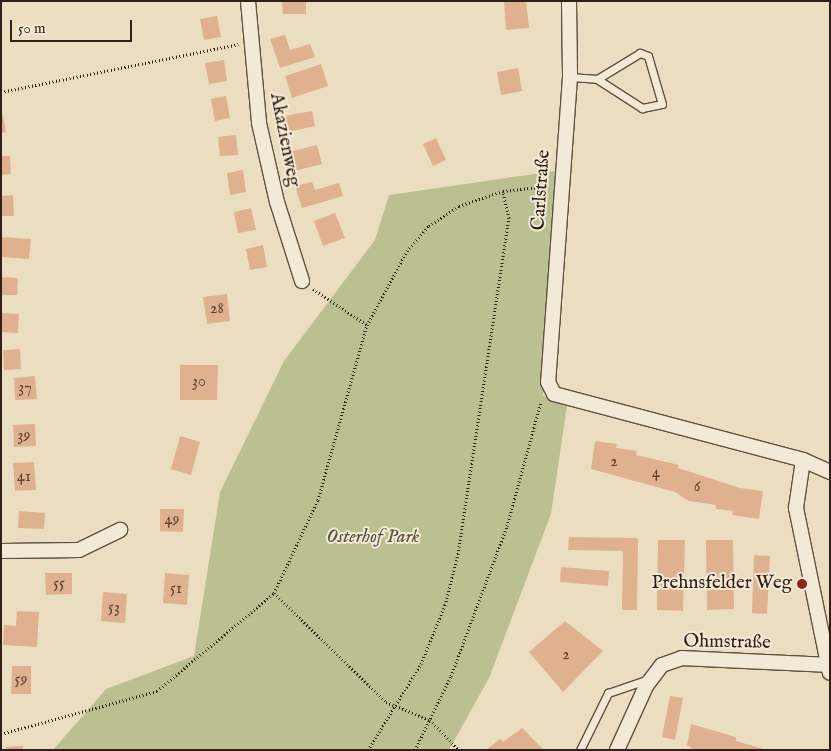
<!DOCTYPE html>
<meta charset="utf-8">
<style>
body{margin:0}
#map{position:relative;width:831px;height:751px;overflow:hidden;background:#ebdec0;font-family:"IM FELL English",serif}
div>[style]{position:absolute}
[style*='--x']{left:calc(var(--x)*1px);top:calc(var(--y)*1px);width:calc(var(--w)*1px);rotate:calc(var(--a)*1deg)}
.green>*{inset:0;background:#bbc090}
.building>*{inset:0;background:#e0b18f}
.path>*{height:3px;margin-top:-1.5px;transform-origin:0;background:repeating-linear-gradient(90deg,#322016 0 1px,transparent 0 3.5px)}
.roads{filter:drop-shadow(1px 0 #605040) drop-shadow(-1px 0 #605040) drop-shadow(0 1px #605040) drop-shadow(0 -1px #605040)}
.lane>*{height:7px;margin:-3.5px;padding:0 3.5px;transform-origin:3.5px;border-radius:3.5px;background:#f2ead6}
.street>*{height:14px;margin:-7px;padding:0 7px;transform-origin:7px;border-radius:7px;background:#f2ead6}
.dots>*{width:14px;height:14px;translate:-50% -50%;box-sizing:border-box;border:2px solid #f2ead6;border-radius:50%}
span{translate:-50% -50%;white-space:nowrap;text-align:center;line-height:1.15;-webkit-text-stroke:4px #f2ead6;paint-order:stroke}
.number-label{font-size:16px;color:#5e4434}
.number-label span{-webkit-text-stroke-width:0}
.street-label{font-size:19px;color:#322016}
.park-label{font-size:19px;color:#5b503b;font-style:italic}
.poi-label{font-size:19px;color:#322016}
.right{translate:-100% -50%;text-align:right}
.frame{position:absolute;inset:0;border:2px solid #322016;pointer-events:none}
.scale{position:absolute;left:10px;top:20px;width:122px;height:22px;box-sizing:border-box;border:2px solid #322016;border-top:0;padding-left:6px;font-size:15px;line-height:18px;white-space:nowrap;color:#322016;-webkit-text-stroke:4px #f2ead6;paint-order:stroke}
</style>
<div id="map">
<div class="green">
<i style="clip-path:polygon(562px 170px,543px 396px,568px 399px,551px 514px,489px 678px,449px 750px,53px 750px,106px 689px,194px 656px,220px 492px,284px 361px,375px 240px,389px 195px)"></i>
</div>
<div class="building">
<i style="clip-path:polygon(282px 1px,306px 1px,306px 14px,283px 14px)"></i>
<i style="clip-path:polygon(504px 1px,526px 1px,529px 28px,506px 30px)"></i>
<i style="clip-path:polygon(217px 16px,221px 37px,204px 40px,200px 19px)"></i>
<i style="clip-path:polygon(285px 35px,290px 50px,310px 44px,315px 57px,280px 68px,270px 39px)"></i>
<i style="clip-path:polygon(224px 60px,227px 81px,209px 84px,205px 63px)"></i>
<i style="clip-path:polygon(321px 64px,328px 86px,292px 98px,285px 76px)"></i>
<i style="clip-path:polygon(518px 68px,522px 91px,501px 95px,497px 72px)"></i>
<i style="clip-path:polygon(226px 96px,230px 118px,215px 121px,211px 99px)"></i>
<i style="clip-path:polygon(312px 111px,315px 126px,288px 132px,285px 116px)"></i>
<i style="clip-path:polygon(3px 115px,6px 132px,1px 133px,1px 116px)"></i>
<i style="clip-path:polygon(236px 135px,238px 155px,220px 156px,218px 137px)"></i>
<i style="clip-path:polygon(436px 138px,446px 160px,433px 166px,423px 144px)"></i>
<i style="clip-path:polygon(317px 145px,322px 164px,294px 171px,289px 152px)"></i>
<i style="clip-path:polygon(1px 156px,10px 156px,11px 174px,1px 175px)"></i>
<i style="clip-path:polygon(243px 170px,246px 192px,230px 195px,227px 173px)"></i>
<i style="clip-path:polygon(312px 182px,315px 190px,339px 183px,343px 196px,302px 208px,295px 186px)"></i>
<i style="clip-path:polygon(13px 195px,14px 216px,1px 216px,1px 196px)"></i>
<i style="clip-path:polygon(251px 208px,256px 230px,238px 233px,234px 212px)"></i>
<i style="clip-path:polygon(335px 213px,345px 238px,323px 246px,314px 221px)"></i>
<i style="clip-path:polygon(1px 237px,31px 239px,29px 259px,1px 257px)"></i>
<i style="clip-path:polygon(263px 245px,267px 267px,250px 270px,246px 249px)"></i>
<i style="clip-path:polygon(1px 277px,18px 278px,17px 295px,1px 295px)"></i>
<i style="clip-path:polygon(227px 294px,230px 321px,207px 324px,203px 297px)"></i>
<i style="clip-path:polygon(1px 313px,19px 314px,18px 333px,1px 332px)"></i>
<i style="clip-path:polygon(20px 349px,21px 369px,4px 370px,3px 350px)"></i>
<i style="clip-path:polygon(180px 365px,218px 365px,217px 400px,180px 400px)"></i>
<i style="clip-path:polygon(35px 376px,37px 399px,15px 400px,14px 378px)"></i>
<i style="clip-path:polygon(35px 424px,36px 446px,14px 447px,13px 425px)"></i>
<i style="clip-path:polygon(180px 436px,200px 442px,191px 475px,171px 469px)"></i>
<i style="clip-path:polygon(595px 441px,617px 444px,616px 448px,637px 451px,636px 455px,679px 465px,678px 468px,740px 488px,763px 491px,759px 519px,732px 515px,733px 511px,716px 509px,716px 505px,689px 501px,675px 492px,591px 469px)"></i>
<i style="clip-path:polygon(34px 462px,36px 490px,15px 491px,13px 463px)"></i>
<i style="clip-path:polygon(160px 509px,184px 509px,183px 532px,160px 531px)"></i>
<i style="clip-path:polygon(19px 511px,45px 513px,44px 529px,18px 528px)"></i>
<i style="clip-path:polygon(569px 537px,638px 538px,637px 610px,622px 610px,623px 551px,568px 550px)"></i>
<i style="clip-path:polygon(658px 540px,685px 540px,683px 611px,657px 610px)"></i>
<i style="clip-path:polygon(706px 540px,733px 540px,734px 609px,707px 610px)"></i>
<i style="clip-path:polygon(754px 555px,770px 556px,767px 614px,752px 613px)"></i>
<i style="clip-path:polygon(561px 567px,609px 571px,608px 586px,560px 582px)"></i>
<i style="clip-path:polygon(45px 573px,72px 573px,72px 594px,46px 595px)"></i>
<i style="clip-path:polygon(165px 573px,189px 575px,187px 605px,163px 603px)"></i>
<i style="clip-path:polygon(103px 592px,127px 594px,125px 623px,101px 621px)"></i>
<i style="clip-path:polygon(17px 611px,39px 612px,37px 647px,3px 645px,4px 625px,16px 626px)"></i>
<i style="clip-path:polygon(565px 621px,603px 651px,563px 692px,529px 652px)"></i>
<i style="clip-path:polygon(12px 666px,31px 666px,31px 694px,11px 694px)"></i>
<i style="clip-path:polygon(670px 696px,683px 698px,675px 740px,662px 737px)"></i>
<i style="clip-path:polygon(691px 724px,736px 737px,736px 741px,767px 750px,694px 750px,687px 745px)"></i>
<i style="clip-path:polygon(522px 728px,544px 750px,486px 750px,500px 739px,503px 742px)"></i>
<i style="clip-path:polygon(23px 746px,23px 750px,6px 750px,6px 747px)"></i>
</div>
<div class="path">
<i style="--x:1;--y:92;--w:242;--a:-11.4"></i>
<i style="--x:313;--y:289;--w:65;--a:33.7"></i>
<i style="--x:274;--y:593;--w:156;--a:44.2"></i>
<i style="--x:386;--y:702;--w:48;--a:22.2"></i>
<i style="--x:430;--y:720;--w:42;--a:46"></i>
<i style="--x:1;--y:734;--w:162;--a:-15.4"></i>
<i style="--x:157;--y:691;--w:153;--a:-39.9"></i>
<i style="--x:274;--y:593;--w:103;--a:-64.7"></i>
<i style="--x:318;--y:500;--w:182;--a:-74.4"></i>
<i style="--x:367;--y:325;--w:84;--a:-61.6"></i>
<i style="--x:407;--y:251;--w:33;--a:-49"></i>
<i style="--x:429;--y:226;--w:36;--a:-34"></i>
<i style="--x:459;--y:206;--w:46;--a:-18.8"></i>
<i style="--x:503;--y:191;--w:45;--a:-6.3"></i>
<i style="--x:368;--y:750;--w:101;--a:-58.4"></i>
<i style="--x:421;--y:664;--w:64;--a:-67.9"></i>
<i style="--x:445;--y:605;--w:53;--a:-75.7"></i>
<i style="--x:458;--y:554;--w:340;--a:-81.4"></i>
<i style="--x:509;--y:218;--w:28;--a:-103"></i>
<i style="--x:415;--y:750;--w:82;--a:-64.1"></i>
<i style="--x:451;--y:676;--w:160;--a:-69.5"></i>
<i style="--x:507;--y:526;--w:129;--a:-74.7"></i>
</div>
<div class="roads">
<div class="lane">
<i style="--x:570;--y:77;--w:27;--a:4"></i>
<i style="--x:597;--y:79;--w:54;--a:32.8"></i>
<i style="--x:642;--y:108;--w:20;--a:-11"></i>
<i style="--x:662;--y:104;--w:50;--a:-106.3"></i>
<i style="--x:648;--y:56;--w:9;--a:-159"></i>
<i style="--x:640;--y:53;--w:50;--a:148.8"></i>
<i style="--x:580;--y:750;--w:64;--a:-63.8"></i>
<i style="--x:608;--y:693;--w:43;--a:-18.9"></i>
</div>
<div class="street">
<i style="--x:248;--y:1;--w:122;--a:84.8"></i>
<i style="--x:259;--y:123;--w:81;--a:77.2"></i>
<i style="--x:277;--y:202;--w:83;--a:72.4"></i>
<i style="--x:569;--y:1;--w:76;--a:89.2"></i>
<i style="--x:570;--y:77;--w:306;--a:94.1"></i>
<i style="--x:548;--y:382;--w:13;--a:63"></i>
<i style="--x:554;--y:394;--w:258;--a:14.8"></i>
<i style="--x:803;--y:460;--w:30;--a:24"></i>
<i style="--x:803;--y:460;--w:49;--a:98.3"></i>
<i style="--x:796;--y:508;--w:168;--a:78.4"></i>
<i style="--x:1;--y:551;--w:78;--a:-0.7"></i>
<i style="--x:79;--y:550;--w:46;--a:-26"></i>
<i style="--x:617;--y:750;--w:70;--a:-65.6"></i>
<i style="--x:646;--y:686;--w:26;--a:-53"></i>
<i style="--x:662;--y:665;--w:21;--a:-19"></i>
<i style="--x:682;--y:658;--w:147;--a:2.7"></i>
</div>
</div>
<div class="dots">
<i style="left:802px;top:584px;background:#8f2418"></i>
</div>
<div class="number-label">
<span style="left:217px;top:309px">28</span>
<span style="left:199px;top:382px">30</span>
<span style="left:25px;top:388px">37</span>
<span style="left:24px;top:436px">39</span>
<span style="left:614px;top:462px">2</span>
<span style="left:656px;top:473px">4</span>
<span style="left:24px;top:477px">41</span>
<span style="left:697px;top:487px">6</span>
<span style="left:172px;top:520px">49</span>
<span style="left:59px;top:584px">55</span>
<span style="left:176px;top:589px">51</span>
<span style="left:114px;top:608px">53</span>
<span style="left:566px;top:655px">2</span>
<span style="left:21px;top:680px">59</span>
</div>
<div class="street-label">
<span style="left:284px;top:140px;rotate:79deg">Akazienweg</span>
<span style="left:542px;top:190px;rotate:-86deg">Carlstraße</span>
<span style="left:727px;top:643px;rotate:1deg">Ohmstraße</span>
</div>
<div class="park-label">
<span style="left:373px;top:538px">Osterhof Park</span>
</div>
<div class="poi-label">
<span class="right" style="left:792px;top:584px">Prehnsfelder Weg</span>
</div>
<div class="frame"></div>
<div class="scale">50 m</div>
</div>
